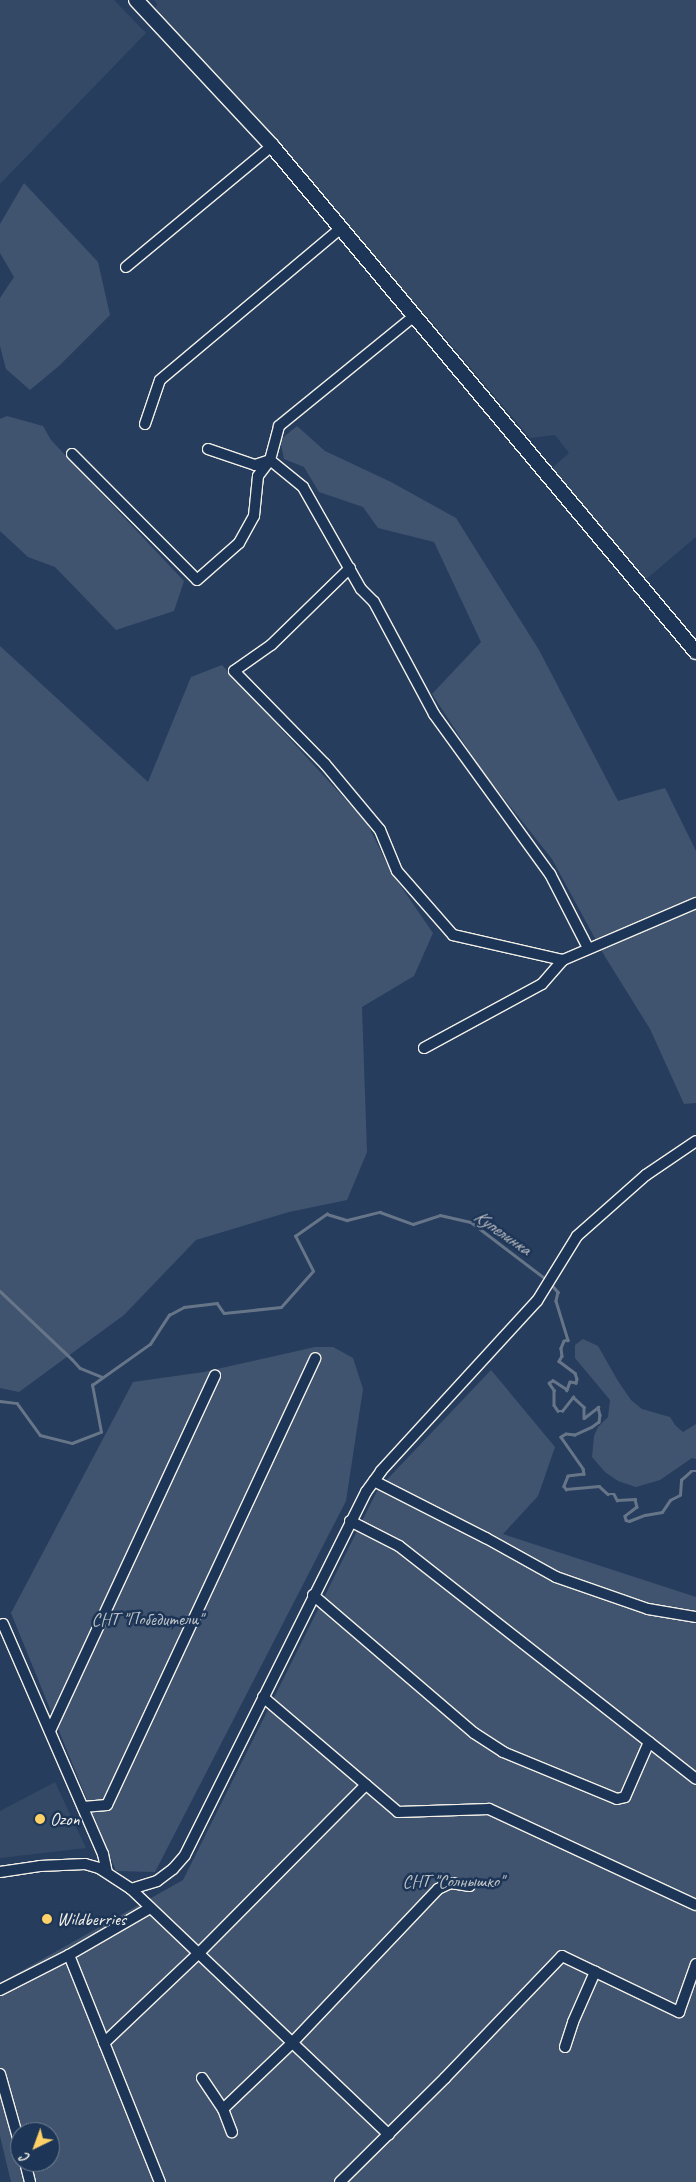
<!DOCTYPE html>
<meta charset="utf-8">
<style>
body{margin:0}
#map{position:relative;width:696px;height:2182px;overflow:hidden;background:#263d5d;font-family:Caveat,sans-serif}
div>[style]{position:absolute}
[style*='--x']{left:calc(var(--x)*1px);top:calc(var(--y)*1px);width:calc(var(--w)*1px);rotate:calc(var(--a)*1deg)}
.built>*{inset:0;background:#334966}
.green>*{inset:0;background:#40546f}
.stream>*{height:2.5px;margin:-1.25px;padding:0 1.25px;transform-origin:1.25px;border-radius:1.25px;background:#677588}
.roads{filter:drop-shadow(1px 0 #f4f1e8) drop-shadow(-1px 0 #f4f1e8) drop-shadow(0 1px #f4f1e8) drop-shadow(0 -1px #f4f1e8)}
.street>*{height:10px;margin:-5px;padding:0 5px;transform-origin:5px;border-radius:5px;background:#1d3557}
.secondary>*{height:14px;margin:-7px;padding:0 7px;transform-origin:7px;border-radius:7px;background:#1d3557}
.dots>*{width:14px;height:14px;translate:-50% -50%;box-sizing:border-box;border:2px solid #1d3557;border-radius:50%}
span{translate:-50% -50%;white-space:nowrap;text-align:center;line-height:1.15;-webkit-text-stroke:5px #1d3557;paint-order:stroke}
.park-label{font-size:18px;color:#bec2c4}
.poi-label{font-size:18px;color:#f4f1e8}
.left{translate:0 -50%;text-align:left}
.water-label{font-size:19px;color:#bcbfc2;font-style:italic}
.north{position:absolute;left:10px;top:2122px;width:50px;height:50px;box-sizing:border-box;background:#1d3557;border:1px solid #738091;border-radius:50%;rotate:222deg;font-size:14px;font-weight:700;line-height:20px;text-align:center;color:#f4f1e8}
.north::after{content:'';display:block;margin:auto;width:18px;height:22px;background:#ffd166;clip-path:polygon(50% 0,100% 100%,50% 72%,0 100%)}
</style>
<div id="map">
<div class="built">
<i style="clip-path:polygon(0 0,114px 0,146px 33px,0 184px)"></i>
<i style="clip-path:polygon(154px 0,696px 0,696px 537px,644px 581px,549px 471px,569px 453px,555px 435px,530px 438px,425px 314px,419px 317px,289px 160px,155px 10px,157px 3px)"></i>
<i style="clip-path:polygon(55px 1782px,86px 1848px,0 1858px,0 1811px)"></i>
</div>
<div class="green">
<i style="clip-path:polygon(24px 183px,98px 262px,110px 315px,60px 365px,30px 390px,6px 369px,0 346px,0 298px,14px 277px,0 253px,0 224px)"></i>
<i style="clip-path:polygon(7px 416px,43px 426px,51px 440px,184px 581px,174px 611px,116px 630px,55px 567px,28px 557px,0 531px,0 419px)"></i>
<i style="clip-path:polygon(297px 426px,325px 451px,391px 482px,456px 518px,539px 650px,618px 801px,665px 788px,696px 851px,696px 1103px,684px 1104px,650px 1029px,604px 955px,552px 859px,482px 771px,432px 694px,481px 642px,434px 542px,378px 528px,363px 507px,319px 492px,304px 467px,284px 459px,280px 440px)"></i>
<i style="clip-path:polygon(0 646px,148px 782px,191px 677px,222px 665px,367px 823px,391px 872px,433px 933px,414px 976px,362px 1007px,367px 1152px,347px 1200px,289px 1212px,196px 1240px,124px 1315px,19px 1392px,0 1388px)"></i>
<i style="clip-path:polygon(583px 1339px,598px 1346px,618px 1381px,631px 1400px,642px 1409px,670px 1417px,675px 1425px,683px 1432px,696px 1424px,696px 1459px,692px 1458px,660px 1480px,636px 1487px,618px 1481px,605px 1472px,592px 1457px,594px 1436px,598px 1427px,608px 1417px,610px 1400px,575px 1358px,575px 1345px)"></i>
<i style="clip-path:polygon(315px 1347px,333px 1347px,353px 1358px,363px 1389px,346px 1501px,155px 1872px,116px 1871px,11px 1613px,133px 1382px,204px 1372px)"></i>
<i style="clip-path:polygon(evenodd,491px 1370px,555px 1447px,538px 1496px,503px 1534px,696px 1597px,696px 2182px,11px 2182px,0 2136px,0 1983px,183px 1880px,378px 1489px,491px 1370px,20px 2132px,50px 2132px,50px 2162px,20px 2162px,20px 2132px)"></i>
</div>
<div class="stream">
<i style="--x:551;--y:1284;--w:11;--a:49"></i>
<i style="--x:558;--y:1292;--w:9;--a:103"></i>
<i style="--x:556;--y:1301;--w:41;--a:72.9"></i>
<i style="--x:568;--y:1340;--w:4;--a:166"></i>
<i style="--x:564;--y:1341;--w:8;--a:113"></i>
<i style="--x:561;--y:1348;--w:8;--a:83"></i>
<i style="--x:562;--y:1356;--w:6;--a:121"></i>
<i style="--x:559;--y:1361;--w:20;--a:37"></i>
<i style="--x:575;--y:1373;--w:6;--a:72"></i>
<i style="--x:577;--y:1379;--w:4;--a:104"></i>
<i style="--x:576;--y:1383;--w:6;--a:-171"></i>
<i style="--x:570;--y:1382;--w:9;--a:111"></i>
<i style="--x:567;--y:1390;--w:17;--a:-147"></i>
<i style="--x:553;--y:1381;--w:4;--a:153"></i>
<i style="--x:549;--y:1383;--w:9;--a:54"></i>
<i style="--x:554;--y:1390;--w:15;--a:90"></i>
<i style="--x:554;--y:1405;--w:7;--a:56"></i>
<i style="--x:558;--y:1411;--w:4;--a:0"></i>
<i style="--x:562;--y:1411;--w:18;--a:-52"></i>
<i style="--x:573;--y:1397;--w:15;--a:42"></i>
<i style="--x:584;--y:1407;--w:11;--a:90"></i>
<i style="--x:584;--y:1418;--w:18;--a:-38"></i>
<i style="--x:598;--y:1407;--w:8;--a:76"></i>
<i style="--x:600;--y:1415;--w:7;--a:98"></i>
<i style="--x:599;--y:1422;--w:9;--a:144"></i>
<i style="--x:592;--y:1427;--w:19;--a:155"></i>
<i style="--x:575;--y:1435;--w:9;--a:-174"></i>
<i style="--x:566;--y:1434;--w:6;--a:149"></i>
<i style="--x:561;--y:1437;--w:39;--a:55"></i>
<i style="--x:583;--y:1469;--w:5;--a:79"></i>
<i style="--x:584;--y:1474;--w:16;--a:173"></i>
<i style="--x:568;--y:1476;--w:11;--a:112"></i>
<i style="--x:564;--y:1486;--w:4;--a:56"></i>
<i style="--x:566;--y:1489;--w:33;--a:-5"></i>
<i style="--x:599;--y:1486;--w:12;--a:42"></i>
<i style="--x:608;--y:1494;--w:6;--a:0"></i>
<i style="--x:614;--y:1494;--w:7;--a:63"></i>
<i style="--x:617;--y:1500;--w:18;--a:-3"></i>
<i style="--x:635;--y:1499;--w:8;--a:76"></i>
<i style="--x:637;--y:1507;--w:15;--a:143"></i>
<i style="--x:625;--y:1516;--w:4;--a:76"></i>
<i style="--x:626;--y:1520;--w:3;--a:18"></i>
<i style="--x:629;--y:1521;--w:17;--a:-21"></i>
<i style="--x:645;--y:1515;--w:17;--a:-10"></i>
<i style="--x:662;--y:1512;--w:14;--a:-56"></i>
<i style="--x:670;--y:1500;--w:11;--a:-27"></i>
<i style="--x:680;--y:1495;--w:15;--a:-86"></i>
<i style="--x:681;--y:1480;--w:13;--a:-42"></i>
<i style="--x:691;--y:1471;--w:5;--a:0"></i>
<i style="--x:0;--y:1291;--w:99;--a:43.4"></i>
<i style="--x:72;--y:1359;--w:12;--a:48"></i>
<i style="--x:80;--y:1368;--w:24;--a:22"></i>
<i style="--x:0;--y:1401;--w:17;--a:7"></i>
<i style="--x:17;--y:1403;--w:39;--a:54"></i>
<i style="--x:40;--y:1435;--w:33;--a:14"></i>
<i style="--x:72;--y:1443;--w:31;--a:-21"></i>
<i style="--x:101;--y:1432;--w:48;--a:-100.8"></i>
<i style="--x:92;--y:1385;--w:71;--a:-35.3"></i>
<i style="--x:150;--y:1344;--w:35;--a:-57"></i>
<i style="--x:169;--y:1315;--w:17;--a:-28"></i>
<i style="--x:184;--y:1307;--w:33;--a:-7"></i>
<i style="--x:217;--y:1303;--w:12;--a:55"></i>
<i style="--x:224;--y:1313;--w:57;--a:-6"></i>
<i style="--x:281;--y:1307;--w:48;--a:-48.4"></i>
<i style="--x:313;--y:1271;--w:39;--a:-117"></i>
<i style="--x:295;--y:1236;--w:39;--a:-35"></i>
<i style="--x:327;--y:1214;--w:21;--a:17"></i>
<i style="--x:347;--y:1220;--w:34;--a:-14"></i>
<i style="--x:380;--y:1212;--w:35;--a:20"></i>
<i style="--x:413;--y:1224;--w:28;--a:-18"></i>
<i style="--x:440;--y:1215;--w:32;--a:13"></i>
<i style="--x:471;--y:1222;--w:96;--a:37.3"></i>
</div>
<div class="roads">
<div class="street">
<i style="--x:126;--y:267;--w:190;--a:-39.7"></i>
<i style="--x:145;--y:424;--w:46;--a:-71.2"></i>
<i style="--x:160;--y:380;--w:235;--a:-40"></i>
<i style="--x:208;--y:449;--w:50;--a:18.8"></i>
<i style="--x:255;--y:465;--w:16;--a:-18"></i>
<i style="--x:270;--y:460;--w:43;--a:39.3"></i>
<i style="--x:303;--y:487;--w:117;--a:60.4"></i>
<i style="--x:361;--y:589;--w:18;--a:45"></i>
<i style="--x:374;--y:602;--w:127;--a:61.8"></i>
<i style="--x:434;--y:714;--w:198;--a:54.1"></i>
<i style="--x:550;--y:874;--w:83;--a:62.8"></i>
<i style="--x:72;--y:454;--w:177;--a:45.2"></i>
<i style="--x:197;--y:580;--w:56;--a:-41.4"></i>
<i style="--x:239;--y:543;--w:31;--a:-61"></i>
<i style="--x:254;--y:516;--w:40;--a:-84.3"></i>
<i style="--x:258;--y:476;--w:20;--a:-53"></i>
<i style="--x:270;--y:460;--w:35;--a:-75"></i>
<i style="--x:279;--y:426;--w:173;--a:-39.1"></i>
<i style="--x:350;--y:568;--w:110;--a:135.7"></i>
<i style="--x:271;--y:645;--w:45;--a:144.9"></i>
<i style="--x:234;--y:671;--w:130;--a:45.6"></i>
<i style="--x:325;--y:764;--w:86;--a:50.2"></i>
<i style="--x:380;--y:830;--w:44;--a:67.5"></i>
<i style="--x:397;--y:871;--w:85;--a:48.8"></i>
<i style="--x:453;--y:935;--w:113;--a:12.8"></i>
<i style="--x:563;--y:960;--w:145;--a:-23.2"></i>
<i style="--x:424;--y:1048;--w:134;--a:-28.5"></i>
<i style="--x:542;--y:984;--w:32;--a:-49"></i>
<i style="--x:374;--y:1481;--w:126;--a:27"></i>
<i style="--x:486;--y:1538;--w:80;--a:29.1"></i>
<i style="--x:556;--y:1577;--w:97;--a:19.2"></i>
<i style="--x:648;--y:1609;--w:49;--a:9.5"></i>
<i style="--x:350;--y:1521;--w:55;--a:27"></i>
<i style="--x:399;--y:1546;--w:377;--a:38.1"></i>
<i style="--x:313;--y:1595;--w:212;--a:40.6"></i>
<i style="--x:474;--y:1733;--w:35;--a:33"></i>
<i style="--x:503;--y:1752;--w:123;--a:22.4"></i>
<i style="--x:617;--y:1799;--w:8;--a:-14"></i>
<i style="--x:625;--y:1797;--w:60;--a:-66.4"></i>
<i style="--x:3;--y:1624;--w:251;--a:66.5"></i>
<i style="--x:103;--y:1854;--w:19;--a:78"></i>
<i style="--x:263;--y:1697;--w:177;--a:40.4"></i>
<i style="--x:398;--y:1812;--w:91;--a:-1.9"></i>
<i style="--x:489;--y:1809;--w:228;--a:24.9"></i>
<i style="--x:50;--y:1731;--w:392;--a:-65.1"></i>
<i style="--x:83;--y:1807;--w:24;--a:-5"></i>
<i style="--x:107;--y:1805;--w:493;--a:-65"></i>
<i style="--x:0;--y:1872;--w:40;--a:-8.5"></i>
<i style="--x:40;--y:1866;--w:45;--a:-2.5"></i>
<i style="--x:85;--y:1864;--w:15;--a:16"></i>
<i style="--x:99;--y:1868;--w:38;--a:33"></i>
<i style="--x:131;--y:1889;--w:27;--a:-17"></i>
<i style="--x:157;--y:1881;--w:20;--a:-37"></i>
<i style="--x:173;--y:1869;--w:18;--a:-49"></i>
<i style="--x:185;--y:1855;--w:406;--a:-63.5"></i>
<i style="--x:366;--y:1492;--w:26;--a:-54"></i>
<i style="--x:381;--y:1471;--w:231;--a:-47.5"></i>
<i style="--x:537;--y:1301;--w:76;--a:-58.4"></i>
<i style="--x:577;--y:1236;--w:92;--a:-41.5"></i>
<i style="--x:646;--y:1175;--w:60;--a:-34.2"></i>
<i style="--x:131;--y:1889;--w:356;--a:43.6"></i>
<i style="--x:69;--y:1955;--w:245;--a:68.2"></i>
<i style="--x:0;--y:1990;--w:77;--a:-26.9"></i>
<i style="--x:69;--y:1955;--w:94;--a:-30.1"></i>
<i style="--x:104;--y:2043;--w:131;--a:-43.5"></i>
<i style="--x:199;--y:1953;--w:237;--a:-45.2"></i>
<i style="--x:565;--y:2047;--w:26;--a:-72"></i>
<i style="--x:573;--y:2022;--w:55;--a:-66.3"></i>
<i style="--x:0;--y:2074;--w:74;--a:74.3"></i>
<i style="--x:202;--y:2078;--w:37;--a:56"></i>
<i style="--x:223;--y:2109;--w:25;--a:69"></i>
<i style="--x:223;--y:2109;--w:94;--a:-43.7"></i>
<i style="--x:291;--y:2044;--w:214;--a:-46.5"></i>
<i style="--x:438;--y:1889;--w:14;--a:-25"></i>
<i style="--x:451;--y:1883;--w:19;--a:9"></i>
<i style="--x:25;--y:2162;--w:21;--a:76"></i>
<i style="--x:340;--y:2182;--w:148;--a:-44.7"></i>
<i style="--x:445;--y:2078;--w:169;--a:-46.2"></i>
<i style="--x:562;--y:1956;--w:130;--a:25.6"></i>
<i style="--x:679;--y:2012;--w:51;--a:-70.5"></i>
</div>
<div class="secondary">
<i style="--x:136;--y:0;--w:200;--a:47"></i>
<i style="--x:272;--y:146;--w:660;--a:50.04"></i>
</div>
</div>
<div class="dots">
<i style="left:40px;top:1819px;background:#ffd166"></i>
<i style="left:47px;top:1919px;background:#ffd166"></i>
</div>
<div class="park-label">
<span style="left:147px;top:1619px">СНТ "Победители"</span>
<span style="left:453px;top:1881px">СНТ "Солнышко"</span>
</div>
<div class="poi-label">
<span class="left" style="left:50px;top:1819px">Ozon</span>
<span class="left" style="left:57px;top:1919px">Wildberries</span>
</div>
<div class="water-label">
<span style="left:502px;top:1233px;rotate:35deg">Купелинка</span>
</div>
<div class="north">С</div>
</div>
